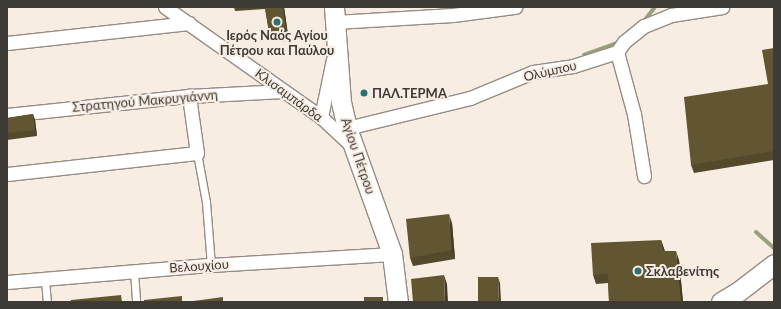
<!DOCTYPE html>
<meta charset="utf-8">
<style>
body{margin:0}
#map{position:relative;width:781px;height:309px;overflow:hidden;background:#f8ede3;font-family:Lato,sans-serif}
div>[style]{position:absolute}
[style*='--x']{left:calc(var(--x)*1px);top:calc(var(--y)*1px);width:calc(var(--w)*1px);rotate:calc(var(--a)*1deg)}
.stream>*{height:4px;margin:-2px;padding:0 2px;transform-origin:2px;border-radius:2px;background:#9aa07a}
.roads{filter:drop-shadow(1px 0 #968c83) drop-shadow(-1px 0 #968c83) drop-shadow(0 1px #968c83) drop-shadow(0 -1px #968c83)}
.lane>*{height:7px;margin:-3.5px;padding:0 3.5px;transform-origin:3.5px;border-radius:3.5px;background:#fff}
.street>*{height:13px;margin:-6.5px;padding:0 6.5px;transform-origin:6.5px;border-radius:6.5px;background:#fff}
.secondary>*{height:19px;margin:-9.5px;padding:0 9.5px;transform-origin:9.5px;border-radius:9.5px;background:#fff}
.wall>*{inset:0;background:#54492b}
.shaded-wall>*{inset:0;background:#453c23}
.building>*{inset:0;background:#625532}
.dots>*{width:11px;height:11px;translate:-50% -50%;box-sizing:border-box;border:2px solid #f8ede3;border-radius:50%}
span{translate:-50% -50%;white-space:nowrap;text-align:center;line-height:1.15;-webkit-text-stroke:4px #f8ede3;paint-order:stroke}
.poi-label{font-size:13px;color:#3e3a36;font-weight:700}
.left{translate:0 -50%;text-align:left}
.street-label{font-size:13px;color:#3e3a36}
.frame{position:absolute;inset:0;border:8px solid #3e3a36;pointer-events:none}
</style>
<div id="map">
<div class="stream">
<i style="--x:644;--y:21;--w:18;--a:-52"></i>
<i style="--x:584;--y:55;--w:37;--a:-20"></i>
<i style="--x:756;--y:232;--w:24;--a:42"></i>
</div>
<div class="roads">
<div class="lane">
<i style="--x:197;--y:153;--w:50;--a:79.6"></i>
<i style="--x:206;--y:202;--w:63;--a:85.5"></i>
<i style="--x:134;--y:271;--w:31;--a:86"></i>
<i style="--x:45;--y:280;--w:22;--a:85"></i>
</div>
<div class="street">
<i style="--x:165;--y:7;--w:191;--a:35.2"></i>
<i style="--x:321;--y:117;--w:41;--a:43"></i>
<i style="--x:335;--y:30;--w:8;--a:-90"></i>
<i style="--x:335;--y:22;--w:118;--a:-3.4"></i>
<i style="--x:453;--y:15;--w:63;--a:-7.4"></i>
<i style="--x:7;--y:43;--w:183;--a:-6.3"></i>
<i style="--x:617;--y:52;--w:64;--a:74.7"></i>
<i style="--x:634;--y:114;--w:63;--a:80.8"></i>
<i style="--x:7;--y:115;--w:183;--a:-6"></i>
<i style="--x:189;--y:96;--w:94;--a:-3"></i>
<i style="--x:321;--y:117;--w:59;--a:-78.3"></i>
<i style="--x:347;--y:128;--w:127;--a:-13.7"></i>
<i style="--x:470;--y:98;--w:68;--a:-22.4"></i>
<i style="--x:533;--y:72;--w:40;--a:-8.5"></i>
<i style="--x:573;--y:66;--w:46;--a:-17.7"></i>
<i style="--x:617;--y:52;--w:12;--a:-55"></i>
<i style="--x:624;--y:42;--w:26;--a:-39"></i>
<i style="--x:644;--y:26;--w:29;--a:-22"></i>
<i style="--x:671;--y:15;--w:52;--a:-8.9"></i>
<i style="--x:7;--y:174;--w:191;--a:-6.3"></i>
<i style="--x:197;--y:153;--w:58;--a:-98"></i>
<i style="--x:7;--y:282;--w:205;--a:-4.8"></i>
<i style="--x:211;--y:265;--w:181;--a:-3.5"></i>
</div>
<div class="secondary">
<i style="--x:334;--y:7;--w:95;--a:85.8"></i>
<i style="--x:341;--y:102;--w:27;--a:77"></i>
<i style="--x:347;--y:128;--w:134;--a:70.3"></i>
<i style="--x:392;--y:254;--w:48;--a:82.9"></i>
<i style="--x:721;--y:302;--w:21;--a:-31"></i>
<i style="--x:739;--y:291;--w:44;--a:-37.6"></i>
</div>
</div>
<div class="wall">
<i style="clip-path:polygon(234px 7px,284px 7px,288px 35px,283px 42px,271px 38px,269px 32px,265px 9px,235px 11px)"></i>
<i style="clip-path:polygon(774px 48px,774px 160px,694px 173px,691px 165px,768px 84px)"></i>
<i style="clip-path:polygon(33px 114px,35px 120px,37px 136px,7px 140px,7px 118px)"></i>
<i style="clip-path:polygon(452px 223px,455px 259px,413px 266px,410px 258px)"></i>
<i style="clip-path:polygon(661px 240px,665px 251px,679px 260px,683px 302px,609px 302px,608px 283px,596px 284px,593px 275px)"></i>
</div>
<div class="shaded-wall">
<i style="clip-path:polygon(283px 7px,284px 7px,288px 35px,283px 42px,281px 36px)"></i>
<i style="clip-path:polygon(33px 114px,35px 120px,37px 136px,35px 130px)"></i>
<i style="clip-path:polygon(449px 214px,452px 223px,455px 259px,452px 250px)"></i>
<i style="clip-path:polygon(661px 240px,664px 249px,666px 260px,663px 251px)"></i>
<i style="clip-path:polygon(676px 251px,679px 260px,683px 302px,681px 302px)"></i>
<i style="clip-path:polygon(444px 275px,447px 284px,448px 302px,445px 302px)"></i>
<i style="clip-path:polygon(498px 277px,500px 283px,501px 302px,499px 302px)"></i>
</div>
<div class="building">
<i style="clip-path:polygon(265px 7px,283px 7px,286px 29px,281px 36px,269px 32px)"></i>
<i style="clip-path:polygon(774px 48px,774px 151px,691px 165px,684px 97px,768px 84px,762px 50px)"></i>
<i style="clip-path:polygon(33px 114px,35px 130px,7px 133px,7px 118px)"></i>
<i style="clip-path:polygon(449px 214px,452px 250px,410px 258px,406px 219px)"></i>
<i style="clip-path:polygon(661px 240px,663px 251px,676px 251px,681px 302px,609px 302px,608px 274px,593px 275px,591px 243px)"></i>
<i style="clip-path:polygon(444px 275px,445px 302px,413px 302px,411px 279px)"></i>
<i style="clip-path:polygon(478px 277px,498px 277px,499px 302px,478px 302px)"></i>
<i style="clip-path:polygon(121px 295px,122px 302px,71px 302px,71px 300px)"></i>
<i style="clip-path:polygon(182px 296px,182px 302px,144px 302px,144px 300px)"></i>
<i style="clip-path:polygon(223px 297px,223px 302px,186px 302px)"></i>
<i style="clip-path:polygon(364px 297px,383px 297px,383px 302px,364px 302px)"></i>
</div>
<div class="dots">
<i style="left:277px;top:22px;background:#2a736e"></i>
<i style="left:364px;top:93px;background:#2a736e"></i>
<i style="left:638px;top:271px;background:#2a736e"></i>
</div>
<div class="poi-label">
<span style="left:277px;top:43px">Ιερός Ναός Αγίου<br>Πέτρου και Παύλου</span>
<span class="left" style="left:372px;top:93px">ΠΑΛ.ΤΕΡΜΑ</span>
<span class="left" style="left:646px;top:271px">Σκλαβενίτης</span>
</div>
<div class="street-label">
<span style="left:550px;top:71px;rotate:-13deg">Ολύμπου</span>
<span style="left:289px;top:95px;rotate:36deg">Κλισαμπάρδα</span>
<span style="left:145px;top:101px;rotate:-5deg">Στρατηγού Μακρυγιάννη</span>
<span style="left:358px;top:156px;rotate:71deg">Αγίου Πέτρου</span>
<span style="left:199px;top:266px;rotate:-4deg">Βελουχίου</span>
</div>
<div class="frame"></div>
</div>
